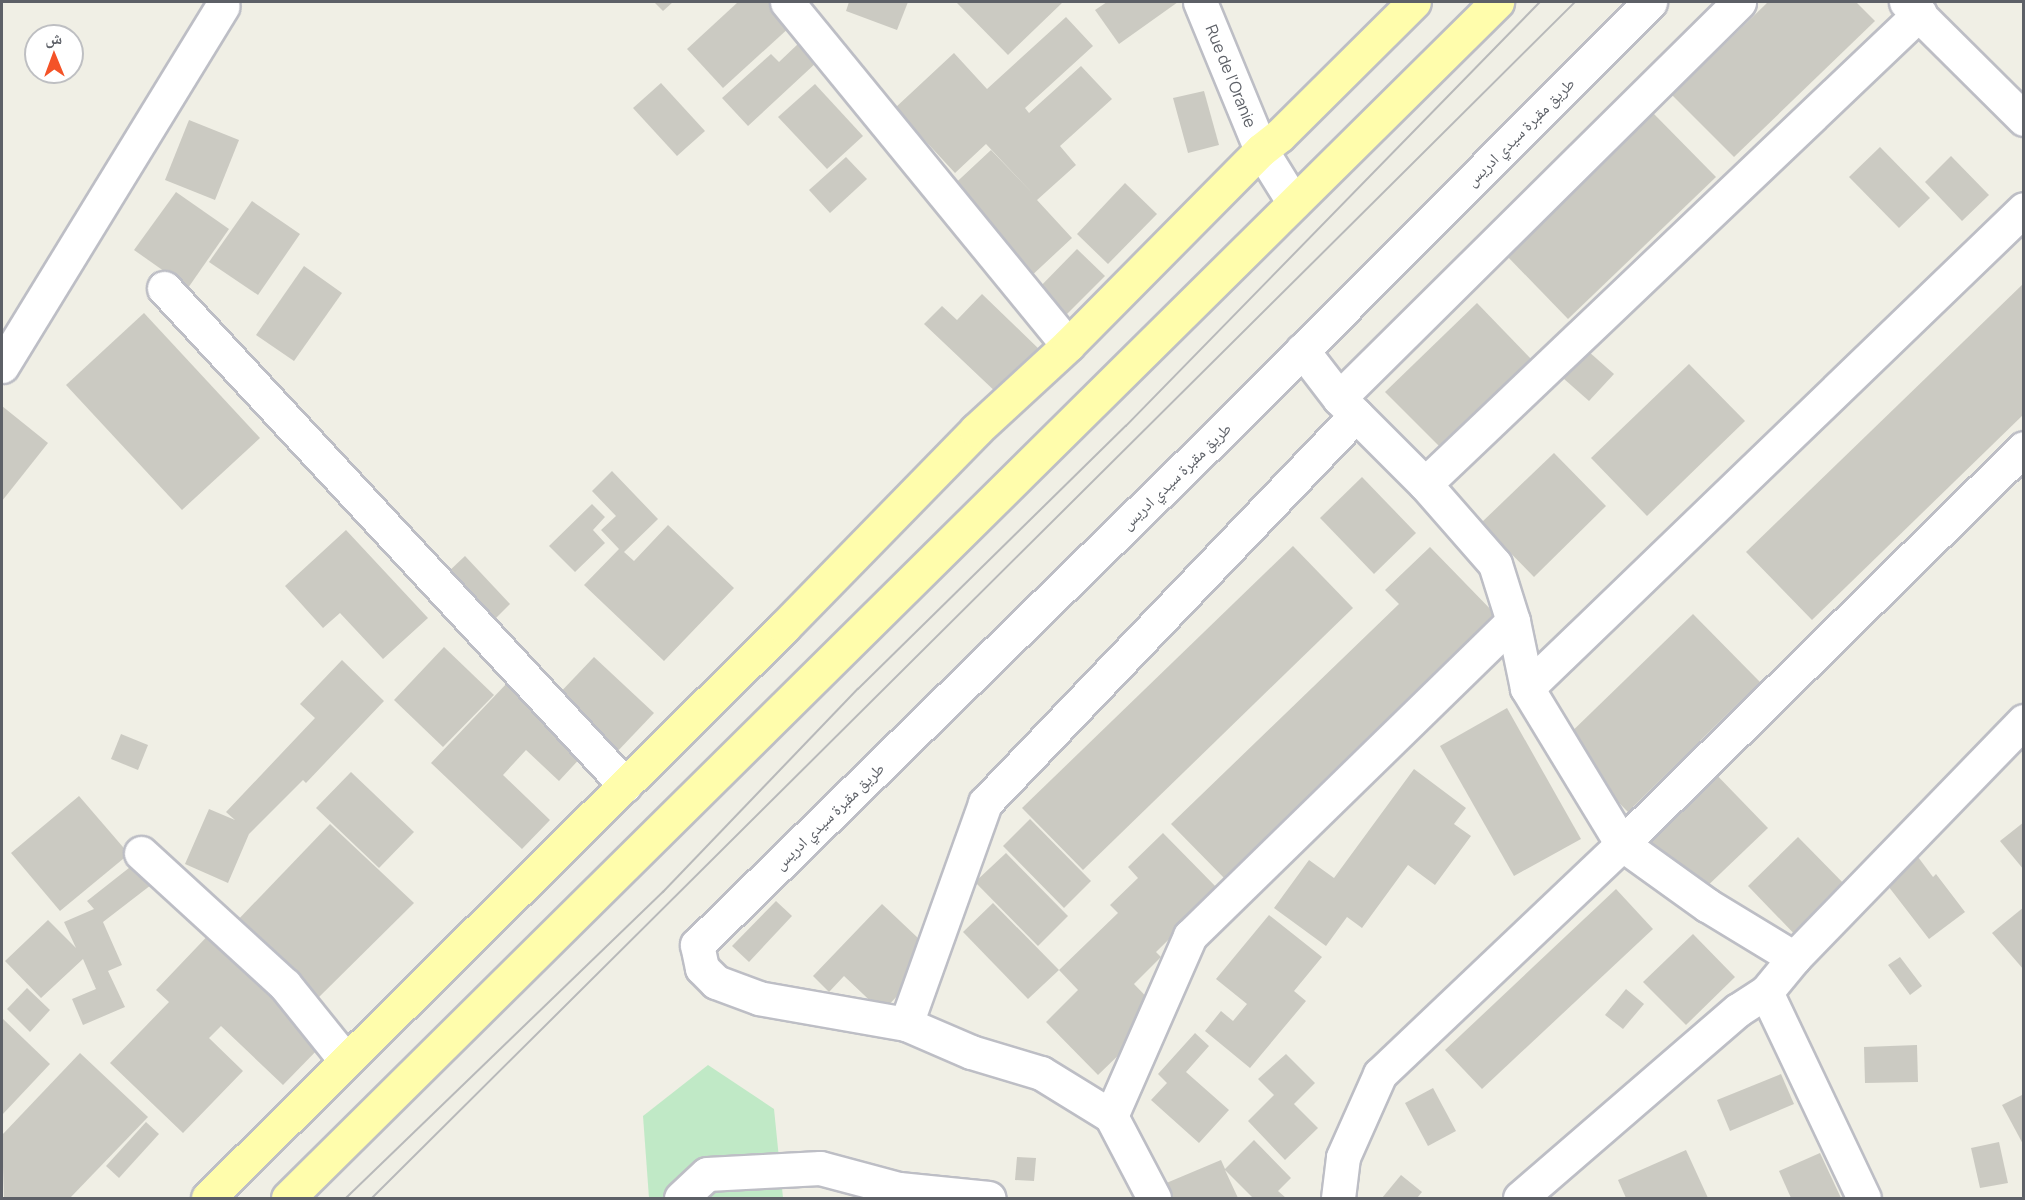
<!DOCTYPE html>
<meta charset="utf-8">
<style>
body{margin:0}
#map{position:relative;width:2025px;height:1200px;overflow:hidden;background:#f0efe5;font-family:Manrope,"Noto Naskh Arabic",sans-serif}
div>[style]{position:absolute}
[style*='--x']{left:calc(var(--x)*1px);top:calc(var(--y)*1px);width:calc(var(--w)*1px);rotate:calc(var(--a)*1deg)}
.green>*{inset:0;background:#c0e9c6}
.building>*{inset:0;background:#cbcac2}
.roads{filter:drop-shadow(2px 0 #bdbec5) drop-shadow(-2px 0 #bdbec5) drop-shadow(0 2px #bdbec5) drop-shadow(0 -2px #bdbec5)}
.minor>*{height:33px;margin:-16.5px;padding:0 16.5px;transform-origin:16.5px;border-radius:16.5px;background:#fff}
.major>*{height:33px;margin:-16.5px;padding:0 16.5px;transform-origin:16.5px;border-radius:16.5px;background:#fffdac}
.tram>*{height:1.5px;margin:-0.75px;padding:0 0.75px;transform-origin:0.75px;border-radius:0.75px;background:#b8b9ba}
span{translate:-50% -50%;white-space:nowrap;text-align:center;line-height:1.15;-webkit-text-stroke:5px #fff;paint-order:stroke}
.street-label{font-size:16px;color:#5d6067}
.frame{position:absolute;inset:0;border:3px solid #5d6067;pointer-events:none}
.north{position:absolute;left:24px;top:24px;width:60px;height:60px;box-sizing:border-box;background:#fff;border:2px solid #bebfc2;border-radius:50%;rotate:359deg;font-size:16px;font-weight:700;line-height:24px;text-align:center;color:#5d6067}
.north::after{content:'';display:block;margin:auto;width:21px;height:27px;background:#f45328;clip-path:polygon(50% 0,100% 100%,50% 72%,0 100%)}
</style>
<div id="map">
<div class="green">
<i style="clip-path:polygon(708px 1065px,774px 1109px,783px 1198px,649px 1198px,643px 1116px)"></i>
</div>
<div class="building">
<i style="clip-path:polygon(654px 2px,673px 2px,663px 11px)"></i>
<i style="clip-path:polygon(738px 2px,768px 2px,791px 26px,723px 88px,687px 49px)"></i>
<i style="clip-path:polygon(849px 2px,908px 2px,897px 30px,846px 11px)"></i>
<i style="clip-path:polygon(956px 2px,1063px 2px,1008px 55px)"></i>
<i style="clip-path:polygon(1107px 2px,1178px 2px,1119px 44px,1095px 10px)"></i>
<i style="clip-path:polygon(1768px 2px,1856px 2px,1875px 21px,1734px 157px,1672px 95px)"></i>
<i style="clip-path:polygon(1066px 17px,1093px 46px,1025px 108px,1029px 113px,1081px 66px,1112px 99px,1060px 146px,1076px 165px,1037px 200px,1072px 238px,1028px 279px,947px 191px,991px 150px,1036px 197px,986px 144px,955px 173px,895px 108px,954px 53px,987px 89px)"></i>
<i style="clip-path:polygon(799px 43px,817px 62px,748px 126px,722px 98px,771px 54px,779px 62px)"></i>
<i style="clip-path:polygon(661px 83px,705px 131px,677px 156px,633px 108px)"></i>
<i style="clip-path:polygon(815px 84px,863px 136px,827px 169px,778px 117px)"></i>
<i style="clip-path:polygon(1204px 91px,1219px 145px,1188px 153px,1173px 98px)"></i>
<i style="clip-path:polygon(1653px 113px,1716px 177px,1568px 319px,1506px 255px)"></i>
<i style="clip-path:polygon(189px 120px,239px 140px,215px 200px,165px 180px)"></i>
<i style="clip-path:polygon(1880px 147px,1930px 198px,1899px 228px,1849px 177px)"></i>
<i style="clip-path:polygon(1951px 156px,1989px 195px,1962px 221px,1925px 182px)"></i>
<i style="clip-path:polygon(846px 157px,867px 179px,830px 213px,809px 190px)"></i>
<i style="clip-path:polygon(1125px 183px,1157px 214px,1108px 264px,1077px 234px)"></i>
<i style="clip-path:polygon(176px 192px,229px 229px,188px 288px,134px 250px)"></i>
<i style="clip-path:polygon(252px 201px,300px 234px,258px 295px,209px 262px)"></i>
<i style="clip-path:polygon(1077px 249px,1105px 276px,1061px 320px,1033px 294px)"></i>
<i style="clip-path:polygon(304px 266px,342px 293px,294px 361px,256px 335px)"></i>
<i style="clip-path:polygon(2024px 283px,2024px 414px,1812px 620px,1746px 552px)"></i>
<i style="clip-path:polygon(982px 294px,1042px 352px,1000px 396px,924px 324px,942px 306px,957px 320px)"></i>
<i style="clip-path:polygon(1477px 303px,1534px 362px,1443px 450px,1385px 392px)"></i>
<i style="clip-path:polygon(144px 313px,260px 438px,182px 510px,66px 385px)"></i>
<i style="clip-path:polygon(1580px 344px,1614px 374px,1589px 401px,1555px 371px)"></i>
<i style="clip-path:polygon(1689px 364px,1745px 421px,1647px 516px,1591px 458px)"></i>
<i style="clip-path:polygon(2px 406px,48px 443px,2px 501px)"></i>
<i style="clip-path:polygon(1554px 453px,1606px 506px,1534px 577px,1481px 523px)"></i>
<i style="clip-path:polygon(612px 471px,658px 519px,624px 552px,634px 561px,668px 525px,734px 588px,664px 661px,584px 585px,619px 549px,601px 530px,616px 516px,592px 491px)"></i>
<i style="clip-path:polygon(1362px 477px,1416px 533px,1374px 574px,1320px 518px)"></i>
<i style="clip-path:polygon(592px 504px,605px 517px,593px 530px,605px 543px,575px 572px,549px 546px)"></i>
<i style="clip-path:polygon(346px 530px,428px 618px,383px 659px,340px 613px,323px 628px,285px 586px)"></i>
<i style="clip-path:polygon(1293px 546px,1353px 608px,1083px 870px,1022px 808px)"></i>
<i style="clip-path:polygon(1430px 547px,1499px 618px,1227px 881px,1171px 824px,1399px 604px,1385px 590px)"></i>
<i style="clip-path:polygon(465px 556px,510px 604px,493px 621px,447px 573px)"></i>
<i style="clip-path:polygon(1693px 614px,1760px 682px,1628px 812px,1560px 743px)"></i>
<i style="clip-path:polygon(444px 647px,494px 695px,443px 747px,394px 700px)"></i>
<i style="clip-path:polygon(594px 657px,654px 713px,614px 755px,554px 699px)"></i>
<i style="clip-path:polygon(342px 660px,384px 701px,306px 783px,303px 780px,249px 834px,228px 883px,185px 864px,209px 809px,235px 820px,226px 812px,315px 718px,300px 704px)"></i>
<i style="clip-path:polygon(509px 681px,585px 753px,559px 781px,526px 750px,503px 775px,550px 820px,522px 849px,431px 763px)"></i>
<i style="clip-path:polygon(1507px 708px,1581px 839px,1514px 876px,1440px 746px)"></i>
<i style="clip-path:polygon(121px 734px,148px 745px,138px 770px,111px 759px)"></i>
<i style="clip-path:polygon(1708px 766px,1768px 828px,1700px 893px,1651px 843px)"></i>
<i style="clip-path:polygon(1414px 769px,1466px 808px,1454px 824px,1471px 836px,1435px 885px,1408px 865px,1362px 928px,1347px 917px,1326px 946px,1274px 908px,1309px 860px,1334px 878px)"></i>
<i style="clip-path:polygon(351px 772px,414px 832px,379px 868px,316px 808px)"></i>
<i style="clip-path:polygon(79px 796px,129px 854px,60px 911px,11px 853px)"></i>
<i style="clip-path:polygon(1030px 819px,1091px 881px,1064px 908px,1003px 846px)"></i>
<i style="clip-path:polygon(2024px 822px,2024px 870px,2000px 841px)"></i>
<i style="clip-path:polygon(330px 824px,414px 903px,315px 1001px,234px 924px)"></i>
<i style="clip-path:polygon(1163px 833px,1219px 890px,1156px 952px,1161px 957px,1134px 984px,1162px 1013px,1098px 1075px,1046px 1022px,1078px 990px,1059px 970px,1118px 913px,1110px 905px,1138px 878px,1128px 867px)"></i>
<i style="clip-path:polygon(1798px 837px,1854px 894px,1803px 943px,1748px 886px)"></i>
<i style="clip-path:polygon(1006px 853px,1068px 916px,1038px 946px,975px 882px)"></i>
<i style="clip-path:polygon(1918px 857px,1933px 877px,1936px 874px,1965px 912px,1929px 939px,1885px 882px)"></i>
<i style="clip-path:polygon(134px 864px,151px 885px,103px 922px,122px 965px,108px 971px,125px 1007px,83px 1025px,72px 999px,96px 989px,83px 959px,41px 998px,5px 961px,48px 920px,76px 948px,64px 922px,94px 909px,87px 901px)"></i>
<i style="clip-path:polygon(1616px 889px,1653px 929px,1482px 1089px,1445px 1050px)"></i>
<i style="clip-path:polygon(776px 901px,792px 916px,749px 962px,732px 946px)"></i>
<i style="clip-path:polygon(993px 903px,1059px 970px,1028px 999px,963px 932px)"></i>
<i style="clip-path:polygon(882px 904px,936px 955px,882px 1012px,844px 976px,829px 992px,813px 976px)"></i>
<i style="clip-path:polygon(2024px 907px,2024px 970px,1992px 933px)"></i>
<i style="clip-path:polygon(1269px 915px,1322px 957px,1294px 991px,1306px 1001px,1250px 1068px,1205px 1031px,1221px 1011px,1233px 1021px,1247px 1004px,1216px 979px)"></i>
<i style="clip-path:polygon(217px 926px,269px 975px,259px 986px,322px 1045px,283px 1085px,221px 1026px,209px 1038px,243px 1071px,183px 1133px,110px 1063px,169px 1002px,156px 990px)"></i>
<i style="clip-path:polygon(1693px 934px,1735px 977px,1686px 1025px,1643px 982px)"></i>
<i style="clip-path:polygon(1900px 957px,1922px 986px,1910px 995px,1888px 965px)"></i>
<i style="clip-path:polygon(27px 988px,50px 1010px,30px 1032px,7px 1009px)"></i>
<i style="clip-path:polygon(1626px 989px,1644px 1004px,1623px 1029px,1605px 1015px)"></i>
<i style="clip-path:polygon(2px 1018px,50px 1064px,2px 1115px)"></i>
<i style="clip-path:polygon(1195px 1033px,1209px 1046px,1186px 1072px,1229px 1110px,1199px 1143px,1151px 1100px,1167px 1083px,1158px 1074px)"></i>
<i style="clip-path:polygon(1917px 1045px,1918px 1082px,1865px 1083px,1864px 1047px)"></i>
<i style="clip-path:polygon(80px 1053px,148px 1117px,70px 1198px,4px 1198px,2px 1135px)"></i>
<i style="clip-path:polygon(1286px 1054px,1315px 1083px,1294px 1104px,1318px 1128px,1285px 1160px,1248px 1121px,1274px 1095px,1258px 1079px)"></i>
<i style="clip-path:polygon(1781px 1074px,1794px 1104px,1730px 1131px,1717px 1100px)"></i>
<i style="clip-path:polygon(1433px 1088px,1456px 1131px,1428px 1146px,1405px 1103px)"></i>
<i style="clip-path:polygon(2024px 1094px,2024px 1146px,2002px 1105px)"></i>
<i style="clip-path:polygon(146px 1122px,159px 1134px,119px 1178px,106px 1166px)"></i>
<i style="clip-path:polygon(1254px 1140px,1291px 1178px,1278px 1191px,1286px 1198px,1253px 1198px,1225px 1170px,1238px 1198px,1171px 1198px,1164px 1184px,1221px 1160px,1225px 1169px)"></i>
<i style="clip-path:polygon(1999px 1142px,2008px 1183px,1980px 1188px,1971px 1148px)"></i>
<i style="clip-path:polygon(1686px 1150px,1708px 1198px,1626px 1198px,1618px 1180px)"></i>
<i style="clip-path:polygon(1820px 1153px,1841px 1198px,1791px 1198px,1779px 1171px)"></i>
<i style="clip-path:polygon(1017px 1157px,1036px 1158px,1034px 1181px,1015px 1180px)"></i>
<i style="clip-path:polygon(1401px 1175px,1422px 1192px,1417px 1198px,1382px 1198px)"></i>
</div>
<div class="roads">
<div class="minor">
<i style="--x:787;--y:2;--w:443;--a:50.7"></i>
<i style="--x:1200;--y:2;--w:160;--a:67.6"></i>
<i style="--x:1261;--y:150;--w:62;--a:58.1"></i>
<i style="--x:1906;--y:2;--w:166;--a:44.8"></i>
<i style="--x:164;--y:288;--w:678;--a:47.15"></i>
<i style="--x:1302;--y:350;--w:61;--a:52.4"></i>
<i style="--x:1339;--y:398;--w:122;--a:45"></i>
<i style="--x:1425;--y:484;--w:106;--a:48.8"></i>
<i style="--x:1495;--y:564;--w:60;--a:72.5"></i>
<i style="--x:1513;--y:621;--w:68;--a:78.2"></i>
<i style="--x:1527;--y:688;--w:183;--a:58.7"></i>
<i style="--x:1622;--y:844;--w:105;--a:35.7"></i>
<i style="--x:1707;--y:905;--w:102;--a:31.3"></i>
<i style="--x:2;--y:366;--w:422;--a:-58.5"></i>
<i style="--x:1339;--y:398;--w:563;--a:-44.71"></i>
<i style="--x:1425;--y:484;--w:683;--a:-43.58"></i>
<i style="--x:1527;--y:688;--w:690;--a:-43.94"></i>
<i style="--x:141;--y:853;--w:195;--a:42.5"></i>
<i style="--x:285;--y:985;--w:97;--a:51.2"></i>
<i style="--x:1766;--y:992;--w:228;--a:64.6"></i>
<i style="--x:906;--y:1024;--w:235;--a:-70.3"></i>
<i style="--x:985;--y:803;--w:537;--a:-46.28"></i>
<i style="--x:1111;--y:1116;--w:197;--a:-66.3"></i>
<i style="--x:1190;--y:936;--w:451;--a:-44.3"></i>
<i style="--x:681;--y:1198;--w:35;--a:-43"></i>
<i style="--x:707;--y:1174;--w:113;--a:-3"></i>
<i style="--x:820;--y:1168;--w:82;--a:14.9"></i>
<i style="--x:899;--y:1189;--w:90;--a:5.7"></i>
<i style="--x:1154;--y:1198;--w:93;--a:-117.7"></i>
<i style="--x:1111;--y:1116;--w:82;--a:-148.4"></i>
<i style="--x:1041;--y:1073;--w:73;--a:-163.3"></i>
<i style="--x:971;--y:1052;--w:71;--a:-156.7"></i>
<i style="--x:906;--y:1024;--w:149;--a:-170"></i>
<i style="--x:759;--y:998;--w:46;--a:-159.6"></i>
<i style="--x:716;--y:982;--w:20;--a:-135"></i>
<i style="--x:702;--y:968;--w:24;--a:-102"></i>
<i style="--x:697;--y:945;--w:732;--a:-44.39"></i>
<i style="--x:1220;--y:433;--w:609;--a:-45.07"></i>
<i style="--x:1338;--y:1198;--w:41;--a:-83"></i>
<i style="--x:1343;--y:1157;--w:91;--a:-66"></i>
<i style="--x:1380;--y:1074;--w:334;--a:-43.5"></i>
<i style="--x:1622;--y:844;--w:564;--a:-44.57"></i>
<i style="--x:1520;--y:1198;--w:288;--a:-40.8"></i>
<i style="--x:1738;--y:1010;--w:33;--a:-33"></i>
<i style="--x:1766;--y:992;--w:44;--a:-50.5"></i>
<i style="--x:1794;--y:958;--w:330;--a:-45.9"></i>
</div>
<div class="major">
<i style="--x:208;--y:1198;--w:811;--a:-44.75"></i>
<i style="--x:784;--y:627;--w:275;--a:-45.7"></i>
<i style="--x:976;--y:430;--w:125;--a:-42.7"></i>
<i style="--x:1068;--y:345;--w:274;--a:-45.3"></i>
<i style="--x:1261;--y:150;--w:23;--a:-38"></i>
<i style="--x:1279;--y:136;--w:190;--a:-44.8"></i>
<i style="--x:288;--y:1198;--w:1701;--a:-44.69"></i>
</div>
</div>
<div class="tram">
<i style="--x:346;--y:1198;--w:441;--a:-44"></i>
<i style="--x:663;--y:892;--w:281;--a:-46.2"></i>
<i style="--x:858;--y:689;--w:375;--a:-44.5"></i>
<i style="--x:1126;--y:426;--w:593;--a:-45.68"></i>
<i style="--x:372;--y:1198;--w:1696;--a:-44.83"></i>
</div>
<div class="street-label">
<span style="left:1231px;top:76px;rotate:68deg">Rue de l'Oranie</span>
<span style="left:1520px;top:132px;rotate:-45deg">طريق مقبرة سيدي ادريس</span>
<span style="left:1176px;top:476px;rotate:-44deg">طريق مقبرة سيدي ادريس</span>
<span style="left:829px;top:816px;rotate:-44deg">طريق مقبرة سيدي ادريس</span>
</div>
<div class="frame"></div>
<div class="north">ش</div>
</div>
